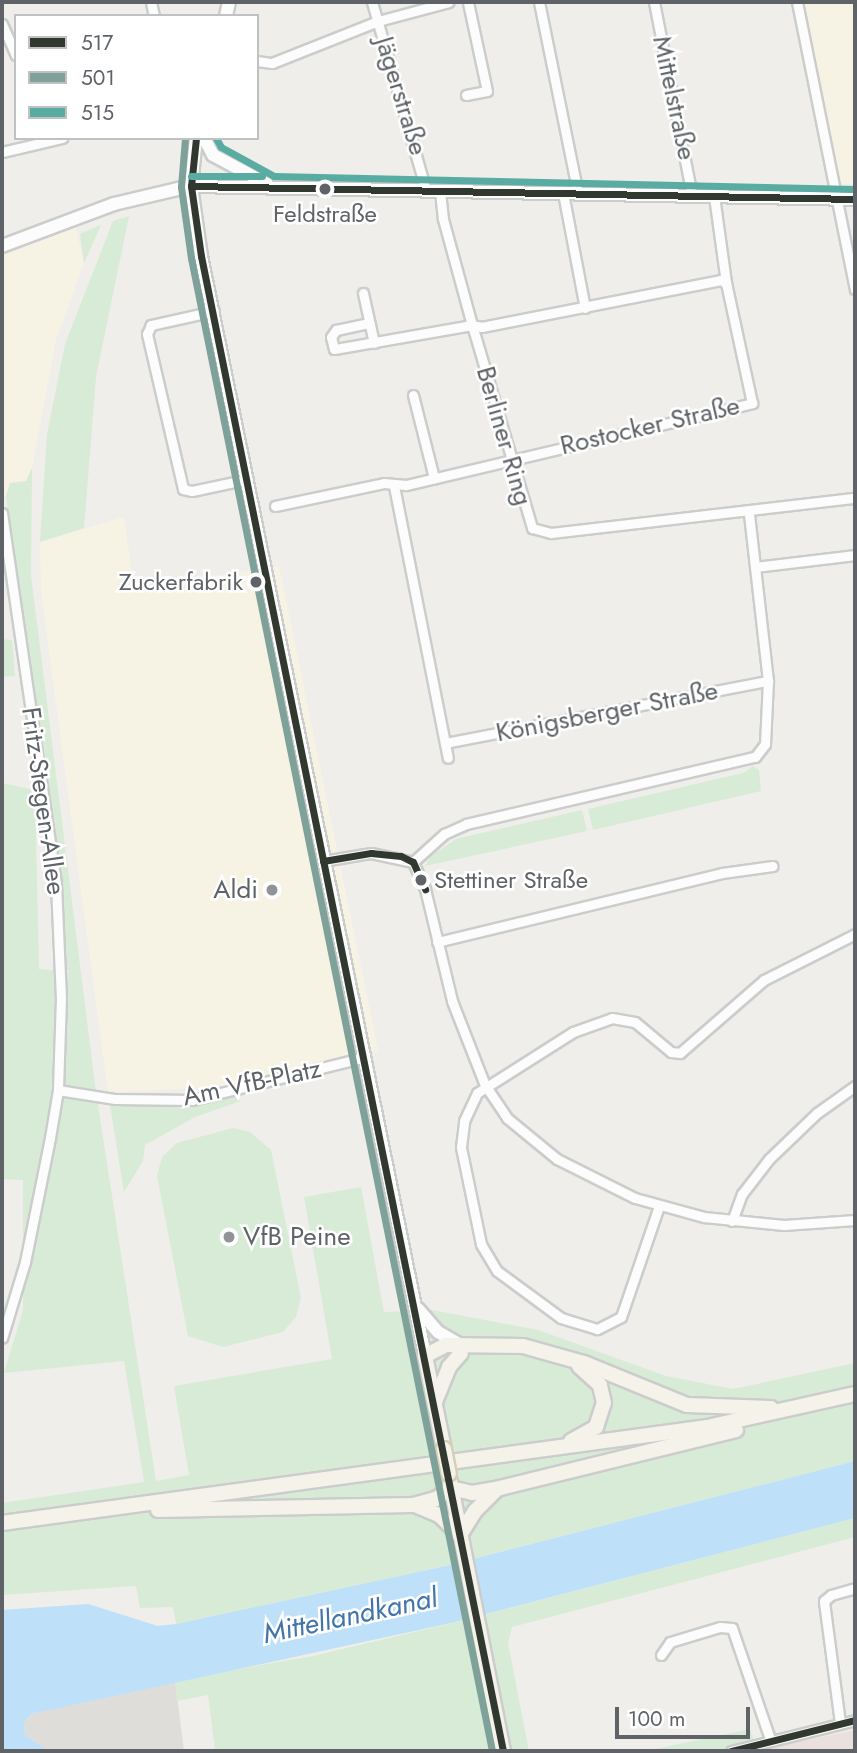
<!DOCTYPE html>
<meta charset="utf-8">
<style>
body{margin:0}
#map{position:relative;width:857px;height:1753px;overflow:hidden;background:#efeeea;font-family:Jost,sans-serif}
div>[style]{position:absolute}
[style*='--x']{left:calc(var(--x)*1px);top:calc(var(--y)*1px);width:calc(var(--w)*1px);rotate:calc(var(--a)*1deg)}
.commercial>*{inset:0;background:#f7f3e4}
.industrial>*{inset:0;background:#dfddda}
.medical>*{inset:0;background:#eae0de}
.green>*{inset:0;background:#d8ebd6}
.water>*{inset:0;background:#bfe0f9}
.roads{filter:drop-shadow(2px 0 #cbcccc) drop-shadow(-2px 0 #cbcccc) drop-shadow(0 2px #cbcccc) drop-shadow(0 -2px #cbcccc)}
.street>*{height:9px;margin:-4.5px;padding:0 4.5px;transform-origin:4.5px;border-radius:4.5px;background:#fdfcfc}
.secondary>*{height:12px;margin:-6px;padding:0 6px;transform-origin:6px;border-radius:6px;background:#fdfcfc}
.primary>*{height:14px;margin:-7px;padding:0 7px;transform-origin:7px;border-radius:7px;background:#f4f2e9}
.bridges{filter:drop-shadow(2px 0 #d7ceb8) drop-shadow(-2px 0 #d7ceb8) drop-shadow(0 2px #d7ceb8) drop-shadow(0 -2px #d7ceb8)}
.primary-bridge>*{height:14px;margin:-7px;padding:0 7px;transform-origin:7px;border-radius:7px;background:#f4f2e9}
.bus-1>*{height:7px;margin:-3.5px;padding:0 3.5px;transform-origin:3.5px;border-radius:3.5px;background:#31382f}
.bus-2>*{height:7px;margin:-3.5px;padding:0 3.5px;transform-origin:3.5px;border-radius:3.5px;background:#7ea199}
.bus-3>*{height:7px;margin:-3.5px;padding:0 3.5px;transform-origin:3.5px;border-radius:3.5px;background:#58aca2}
.dots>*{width:19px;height:19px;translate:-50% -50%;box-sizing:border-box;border:4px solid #fff;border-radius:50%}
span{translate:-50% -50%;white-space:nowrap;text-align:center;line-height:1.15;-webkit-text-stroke:5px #fff;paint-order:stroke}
.bus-label{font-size:24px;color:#5f6368}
.right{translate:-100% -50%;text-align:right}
.left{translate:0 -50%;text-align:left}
.street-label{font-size:26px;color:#5f6368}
.poi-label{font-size:26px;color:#5f6368}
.water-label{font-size:28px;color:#4174aa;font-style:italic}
.frame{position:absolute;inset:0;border:4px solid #5f6368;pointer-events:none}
.legend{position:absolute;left:14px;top:14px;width:245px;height:126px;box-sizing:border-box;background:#fff;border:2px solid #bfc1c3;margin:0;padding:9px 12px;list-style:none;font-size:21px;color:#5f6368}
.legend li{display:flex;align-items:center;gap:14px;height:35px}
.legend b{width:35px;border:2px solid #bfc1c3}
.scale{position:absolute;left:615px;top:1707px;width:135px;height:32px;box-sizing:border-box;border:4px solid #5f6368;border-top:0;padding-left:9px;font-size:21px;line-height:24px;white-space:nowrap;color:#5f6368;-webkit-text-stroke:5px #fff;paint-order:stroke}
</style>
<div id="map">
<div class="commercial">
<i style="clip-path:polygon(803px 2px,855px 2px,855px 184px,838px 184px)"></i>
<i style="clip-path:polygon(73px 216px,84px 263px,56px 340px,32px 468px,26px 481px,10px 483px,6px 496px,2px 495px,2px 240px)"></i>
<i style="clip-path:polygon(124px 517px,134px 588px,279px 566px,378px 1050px,229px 1087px,108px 1092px,41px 591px,40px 542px)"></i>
</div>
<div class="industrial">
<i style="clip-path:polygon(175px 1680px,184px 1751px,49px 1751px,25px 1735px,24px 1723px,31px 1714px)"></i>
</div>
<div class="medical">
<i style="clip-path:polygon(855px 1730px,855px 1751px,759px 1751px,758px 1750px)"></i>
</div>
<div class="green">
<i style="clip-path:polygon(129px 216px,96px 377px,84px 528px,40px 542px,47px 434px,65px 344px,113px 221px)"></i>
<i style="clip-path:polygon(101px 225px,84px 263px,80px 234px)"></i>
<i style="clip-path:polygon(32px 468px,31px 576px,96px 1092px,156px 1481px,189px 1475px,174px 1386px,332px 1359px,304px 1197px,361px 1187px,384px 1312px,432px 1310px,538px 1330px,666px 1376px,733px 1389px,855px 1363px,855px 1461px,446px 1566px,176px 1624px,173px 1607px,140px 1608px,136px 1586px,2px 1595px,2px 1503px,144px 1482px,124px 1361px,4px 1373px,23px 1310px,23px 1180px,2px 1179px,2px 783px,35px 790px,39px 969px,71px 972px,67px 970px,60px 874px,6px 496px,10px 483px,26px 481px)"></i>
<i style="clip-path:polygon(2px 639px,12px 640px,15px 676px,2px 677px)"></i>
<i style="clip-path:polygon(753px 766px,759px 770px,761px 791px,593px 830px,588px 809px,743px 773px)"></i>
<i style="clip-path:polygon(582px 810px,587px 831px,425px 866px,431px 856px,456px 839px)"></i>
<i style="clip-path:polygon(237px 1095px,241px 1101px,195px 1117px,145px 1145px,143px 1161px,124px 1192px,110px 1105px,167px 1106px)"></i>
<i style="clip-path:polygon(233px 1128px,250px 1132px,271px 1150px,301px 1298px,296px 1317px,283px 1332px,223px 1347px,188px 1336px,157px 1176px,162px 1157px,177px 1143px)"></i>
<i style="clip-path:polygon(855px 1518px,855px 1537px,512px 1627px,508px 1643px,529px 1751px,215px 1751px,208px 1695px,177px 1701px,175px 1680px,313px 1656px,452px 1623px)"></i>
<i style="clip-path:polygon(750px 1729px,757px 1751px,646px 1751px)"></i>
</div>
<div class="water">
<i style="clip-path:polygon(855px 1461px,855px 1518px,451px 1623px,31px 1714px,24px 1723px,25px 1735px,49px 1751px,2px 1751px,2px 1610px,88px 1604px,158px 1626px,176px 1624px,446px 1566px)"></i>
</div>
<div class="roads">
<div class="street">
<i style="--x:151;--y:2;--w:14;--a:78"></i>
<i style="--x:372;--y:2;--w:196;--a:74"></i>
<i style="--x:539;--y:2;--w:195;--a:78.5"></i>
<i style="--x:654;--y:2;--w:197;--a:78.9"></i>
<i style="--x:797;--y:2;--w:293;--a:78.6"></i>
<i style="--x:2;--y:24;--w:34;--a:66"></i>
<i style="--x:257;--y:61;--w:15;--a:8"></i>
<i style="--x:272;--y:63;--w:114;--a:-21.6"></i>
<i style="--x:378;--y:21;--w:73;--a:-15"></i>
<i style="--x:466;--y:95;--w:21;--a:-11"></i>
<i style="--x:487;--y:91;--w:91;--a:-102.1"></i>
<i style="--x:2;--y:152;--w:62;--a:-13.1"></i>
<i style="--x:440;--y:191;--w:28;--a:84"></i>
<i style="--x:443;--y:219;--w:110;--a:74.7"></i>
<i style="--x:472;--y:325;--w:212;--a:73.5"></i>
<i style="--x:532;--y:528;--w:20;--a:15"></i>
<i style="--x:551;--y:533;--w:306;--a:-6.6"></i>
<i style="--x:563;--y:193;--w:117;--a:79.2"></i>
<i style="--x:714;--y:196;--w:88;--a:82.1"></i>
<i style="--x:363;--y:293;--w:51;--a:77.6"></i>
<i style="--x:214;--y:311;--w:65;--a:167.5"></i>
<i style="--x:151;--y:325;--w:10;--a:114"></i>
<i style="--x:147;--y:334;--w:159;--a:76.9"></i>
<i style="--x:183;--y:489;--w:9;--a:13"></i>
<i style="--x:192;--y:491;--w:57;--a:-12.1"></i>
<i style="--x:413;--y:395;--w:86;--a:75.8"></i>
<i style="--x:394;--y:486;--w:277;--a:78.8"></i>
<i style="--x:275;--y:506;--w:111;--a:-11.9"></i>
<i style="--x:384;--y:483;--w:22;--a:5"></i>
<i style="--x:406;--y:485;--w:356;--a:-13.3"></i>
<i style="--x:752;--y:403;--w:123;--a:-102.2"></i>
<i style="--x:726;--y:283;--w:6;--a:-149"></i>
<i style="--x:721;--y:280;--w:244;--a:168.9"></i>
<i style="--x:482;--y:327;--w:10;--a:-169"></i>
<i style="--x:472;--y:325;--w:140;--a:170.1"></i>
<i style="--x:334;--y:349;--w:12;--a:-104"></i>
<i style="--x:331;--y:337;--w:9;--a:-54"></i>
<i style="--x:336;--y:330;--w:34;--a:-12"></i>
<i style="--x:2;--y:513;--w:375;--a:81.7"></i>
<i style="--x:56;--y:884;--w:114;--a:87.5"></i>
<i style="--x:61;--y:998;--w:92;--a:91.9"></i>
<i style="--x:58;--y:1090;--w:49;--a:99.5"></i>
<i style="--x:50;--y:1138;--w:126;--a:101.4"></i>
<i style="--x:25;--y:1262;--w:79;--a:106.8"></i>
<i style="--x:755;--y:567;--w:101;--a:-6.8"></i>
<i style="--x:445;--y:743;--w:329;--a:-10.9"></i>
<i style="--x:323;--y:861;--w:49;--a:-9.5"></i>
<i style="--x:371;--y:853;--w:43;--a:12.1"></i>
<i style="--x:413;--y:862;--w:30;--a:66"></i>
<i style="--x:425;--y:889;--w:115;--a:76.4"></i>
<i style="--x:452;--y:1001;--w:90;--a:68.6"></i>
<i style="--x:485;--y:1085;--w:40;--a:56"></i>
<i style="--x:507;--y:1118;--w:65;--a:39.4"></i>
<i style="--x:557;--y:1159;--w:87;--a:26.6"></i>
<i style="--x:635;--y:1198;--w:72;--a:15.4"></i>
<i style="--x:704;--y:1217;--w:80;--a:5.7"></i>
<i style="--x:784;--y:1225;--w:71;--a:-4"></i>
<i style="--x:413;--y:862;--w:42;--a:-42.1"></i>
<i style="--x:444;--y:834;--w:24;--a:-24"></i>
<i style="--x:466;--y:824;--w:297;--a:-13.1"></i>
<i style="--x:755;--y:757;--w:16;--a:-52"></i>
<i style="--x:765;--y:744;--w:63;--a:-87.3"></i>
<i style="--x:768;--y:681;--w:169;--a:-96.5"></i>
<i style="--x:437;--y:942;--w:293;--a:-13.6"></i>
<i style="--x:722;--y:873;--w:51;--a:-7.8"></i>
<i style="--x:58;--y:1090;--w:58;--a:9"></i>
<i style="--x:115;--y:1099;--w:77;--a:0.7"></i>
<i style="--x:192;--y:1100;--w:175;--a:-13.9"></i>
<i style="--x:659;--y:1206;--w:117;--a:108.9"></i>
<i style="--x:621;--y:1317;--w:27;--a:153"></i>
<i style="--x:597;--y:1329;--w:38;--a:-163"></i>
<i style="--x:561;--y:1318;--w:79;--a:-143.7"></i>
<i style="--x:497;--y:1271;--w:31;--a:-121"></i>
<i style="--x:481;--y:1244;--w:99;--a:-101.7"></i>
<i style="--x:461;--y:1147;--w:26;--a:-83"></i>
<i style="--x:464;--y:1121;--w:31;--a:-65"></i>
<i style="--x:477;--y:1093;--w:114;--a:-32.4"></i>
<i style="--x:573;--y:1032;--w:41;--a:-19.7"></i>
<i style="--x:612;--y:1018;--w:23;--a:10"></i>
<i style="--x:635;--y:1022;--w:47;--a:39.8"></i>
<i style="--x:671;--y:1052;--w:9;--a:6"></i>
<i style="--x:680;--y:1053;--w:111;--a:-41"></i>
<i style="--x:764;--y:980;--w:102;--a:-26.8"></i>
<i style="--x:732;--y:1221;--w:29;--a:-70"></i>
<i style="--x:742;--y:1194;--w:44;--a:-52.4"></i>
<i style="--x:769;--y:1159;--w:66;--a:-43.8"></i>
<i style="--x:817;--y:1113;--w:47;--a:-35.4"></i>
<i style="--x:661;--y:1655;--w:16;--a:-55"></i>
<i style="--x:670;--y:1642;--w:52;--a:-16.7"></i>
<i style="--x:720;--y:1627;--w:12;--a:5"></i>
<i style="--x:732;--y:1628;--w:117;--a:71.1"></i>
<i style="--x:840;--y:1723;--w:123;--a:-97.5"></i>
<i style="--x:824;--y:1601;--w:9;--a:-41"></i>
<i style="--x:831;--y:1595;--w:25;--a:-16"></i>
<i style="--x:731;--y:1751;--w:128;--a:-14"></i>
</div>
<div class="secondary">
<i style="--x:226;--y:16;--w:14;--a:-78"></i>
<i style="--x:196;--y:138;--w:48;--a:95.9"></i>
<i style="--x:191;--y:186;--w:71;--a:81.9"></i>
<i style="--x:201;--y:256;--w:1123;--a:78.49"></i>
<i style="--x:204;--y:138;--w:19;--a:62"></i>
<i style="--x:213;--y:155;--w:61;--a:28.2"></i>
<i style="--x:2;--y:246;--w:120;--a:-20.6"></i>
<i style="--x:114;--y:204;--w:79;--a:-13.2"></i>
<i style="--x:191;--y:186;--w:664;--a:1.12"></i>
<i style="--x:418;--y:1309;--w:30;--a:49"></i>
<i style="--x:438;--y:1332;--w:24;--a:30"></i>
</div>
<div class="primary">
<i style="--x:425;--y:1356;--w:24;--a:-28"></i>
<i style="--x:446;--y:1345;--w:77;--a:0.7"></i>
<i style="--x:523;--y:1346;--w:63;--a:15.6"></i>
<i style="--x:584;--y:1363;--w:111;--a:22.2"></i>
<i style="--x:687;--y:1405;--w:84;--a:2"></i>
<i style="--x:425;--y:1356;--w:95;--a:78.5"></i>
<i style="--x:435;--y:1402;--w:38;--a:-68"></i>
<i style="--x:449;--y:1367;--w:18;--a:-49"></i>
<i style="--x:571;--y:1441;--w:29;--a:-29"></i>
<i style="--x:596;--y:1427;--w:25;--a:-72"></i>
<i style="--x:604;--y:1403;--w:18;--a:-103"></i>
<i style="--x:600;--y:1385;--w:28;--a:-138"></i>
<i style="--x:450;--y:1481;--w:275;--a:78.9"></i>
<i style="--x:451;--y:1488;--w:22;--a:13"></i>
<i style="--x:472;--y:1493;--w:28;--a:-10"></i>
<i style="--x:500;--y:1488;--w:243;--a:-13.8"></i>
<i style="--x:415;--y:1505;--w:26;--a:23"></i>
<i style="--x:439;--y:1515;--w:28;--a:44"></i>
<i style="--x:158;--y:1510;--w:255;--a:-1.1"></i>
<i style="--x:413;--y:1505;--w:24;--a:-15"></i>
<i style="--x:436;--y:1499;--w:19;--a:-36"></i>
<i style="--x:2;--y:1523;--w:712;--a:-7.75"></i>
<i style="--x:707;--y:1427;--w:152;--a:-12.6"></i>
<i style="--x:460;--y:1535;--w:28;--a:-58"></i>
<i style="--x:475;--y:1511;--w:30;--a:-45"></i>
</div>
</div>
<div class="bridges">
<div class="primary-bridge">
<i style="--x:444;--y:1449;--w:25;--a:79"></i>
</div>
</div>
<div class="bus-1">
<i style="--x:196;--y:138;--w:48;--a:95.9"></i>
<i style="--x:191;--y:186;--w:71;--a:81.9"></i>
<i style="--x:201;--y:256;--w:1525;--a:78.58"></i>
<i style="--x:191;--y:186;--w:664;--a:1.12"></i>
<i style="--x:323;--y:861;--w:49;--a:-9.5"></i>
<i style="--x:371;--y:853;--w:30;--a:6"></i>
<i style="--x:401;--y:856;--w:13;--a:27"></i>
<i style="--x:413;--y:862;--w:30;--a:66"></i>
<i style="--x:731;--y:1751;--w:128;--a:-14"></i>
</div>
<div class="bus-2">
<i style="--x:185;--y:138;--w:49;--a:94.7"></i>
<i style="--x:181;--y:187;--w:72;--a:82"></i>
<i style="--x:191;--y:258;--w:1523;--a:78.6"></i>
</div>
<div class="bus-3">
<i style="--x:216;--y:138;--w:10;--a:61"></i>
<i style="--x:221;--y:147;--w:60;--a:28.7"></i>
<i style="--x:274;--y:176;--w:581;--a:1.28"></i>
<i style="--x:191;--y:176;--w:71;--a:0"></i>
</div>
<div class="dots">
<i style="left:325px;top:189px;background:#5f6368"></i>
<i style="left:256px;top:582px;background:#5f6368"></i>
<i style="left:421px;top:880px;background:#5f6368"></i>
<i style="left:272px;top:890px;background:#919496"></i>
<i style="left:229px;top:1237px;background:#919496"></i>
</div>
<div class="bus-label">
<span style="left:325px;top:214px">Feldstraße</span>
<span class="right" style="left:243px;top:582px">Zuckerfabrik</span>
<span class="left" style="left:434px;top:880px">Stettiner Straße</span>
</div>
<div class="street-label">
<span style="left:401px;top:96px;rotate:73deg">Jägerstraße</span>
<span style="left:674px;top:98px;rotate:78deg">Mittelstraße</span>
<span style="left:650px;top:426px;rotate:-13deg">Rostocker Straße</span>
<span style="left:504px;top:436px;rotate:74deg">Berliner Ring</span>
<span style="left:607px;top:712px;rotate:-11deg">Königsberger Straße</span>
<span style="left:43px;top:801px;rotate:82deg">Fritz-Stegen-Allee</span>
<span style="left:252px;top:1083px;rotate:-12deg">Am VfB-Platz</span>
</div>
<div class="poi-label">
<span class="right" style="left:258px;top:890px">Aldi</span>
<span class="left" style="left:243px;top:1237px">VfB Peine</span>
</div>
<div class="water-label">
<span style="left:350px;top:1616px;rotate:-12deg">Mittellandkanal</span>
</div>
<div class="frame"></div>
<ul class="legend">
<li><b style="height:9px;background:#31382f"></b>517</li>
<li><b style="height:9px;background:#7ea199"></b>501</li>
<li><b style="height:9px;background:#58aca2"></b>515</li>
</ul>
<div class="scale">100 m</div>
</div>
